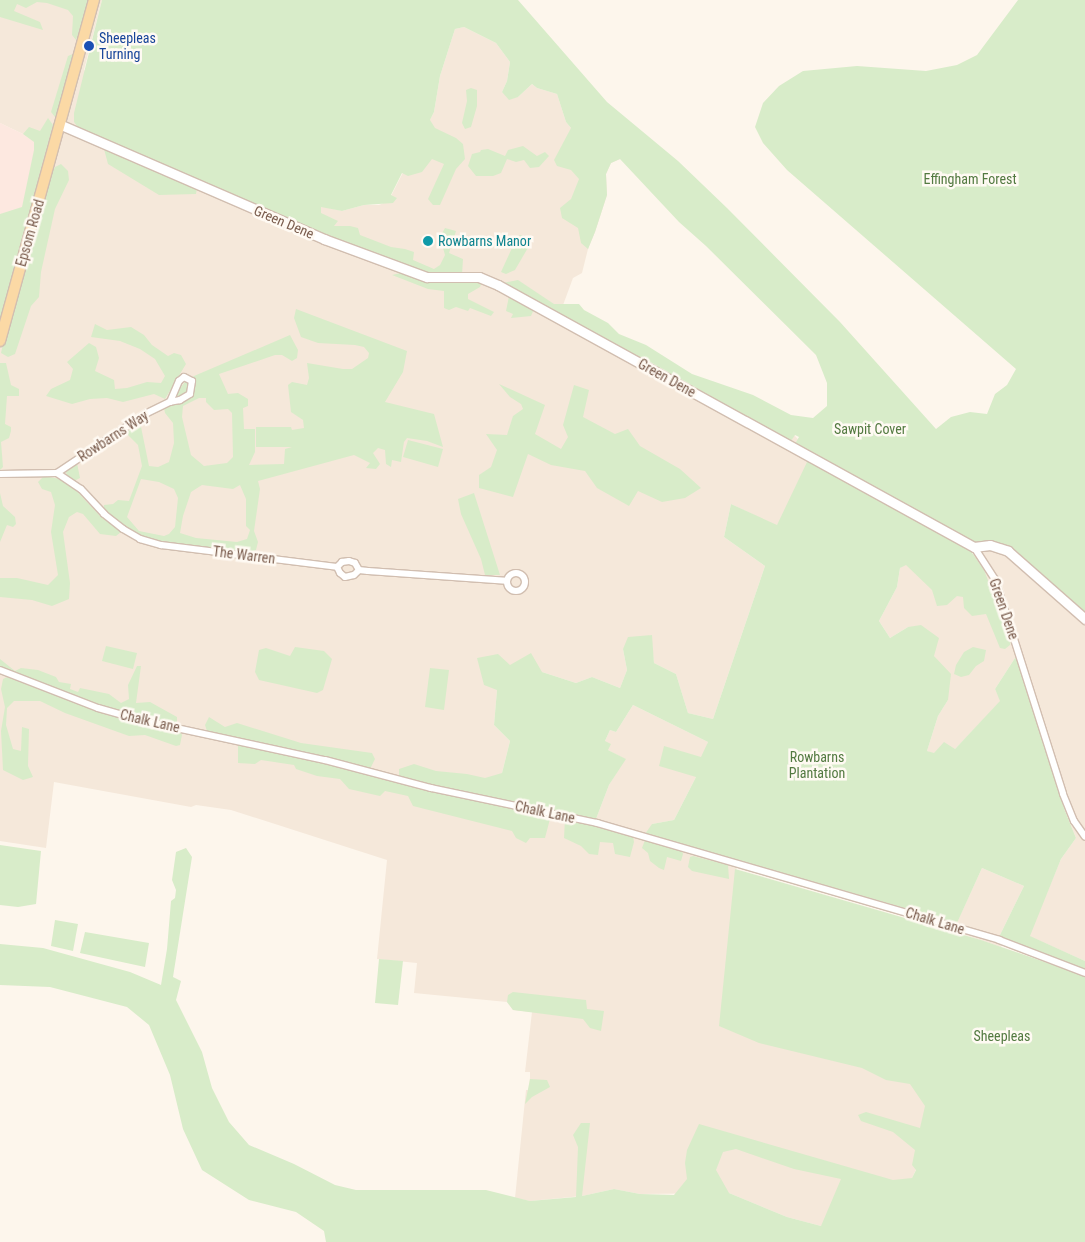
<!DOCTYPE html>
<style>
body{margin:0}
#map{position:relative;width:1085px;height:1242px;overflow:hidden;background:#fdf6ec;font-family:"Roboto Condensed",sans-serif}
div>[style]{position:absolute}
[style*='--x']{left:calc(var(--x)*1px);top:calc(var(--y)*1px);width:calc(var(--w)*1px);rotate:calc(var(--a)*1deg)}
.residential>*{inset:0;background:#f5e8da}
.commercial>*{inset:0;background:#fde8e0}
.green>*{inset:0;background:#d8ecc9}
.roads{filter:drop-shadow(1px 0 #d1beb0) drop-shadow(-1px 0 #d1beb0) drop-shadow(0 1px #d1beb0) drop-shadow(0 -1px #d1beb0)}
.street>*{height:6px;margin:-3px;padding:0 3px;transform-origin:3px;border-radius:3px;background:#fff}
.street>.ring{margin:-3px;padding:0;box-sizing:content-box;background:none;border:6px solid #fff;border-radius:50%}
.secondary>*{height:9px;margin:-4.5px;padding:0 4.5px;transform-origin:4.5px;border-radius:4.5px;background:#fff}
.primary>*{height:10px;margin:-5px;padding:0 5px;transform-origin:5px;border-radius:5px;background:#fbd9a5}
.dots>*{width:14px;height:14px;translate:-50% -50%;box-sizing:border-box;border:2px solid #fffaf3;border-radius:50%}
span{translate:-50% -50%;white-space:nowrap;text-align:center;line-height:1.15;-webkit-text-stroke:5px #fffaf3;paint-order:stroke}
.transit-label{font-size:14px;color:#164399}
.left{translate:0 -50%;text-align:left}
.park-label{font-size:14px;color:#537a41}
.street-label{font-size:14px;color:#7a5c4d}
.culture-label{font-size:14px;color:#0d838f}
</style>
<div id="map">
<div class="residential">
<i style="clip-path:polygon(0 0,102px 0,84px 70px,321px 213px,321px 206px,342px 211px,364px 205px,379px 205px,396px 198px,391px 196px,394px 190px,434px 112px,440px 76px,455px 29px,464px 27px,496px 43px,510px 62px,507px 81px,502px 92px,518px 97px,532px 84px,537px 88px,557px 94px,566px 122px,571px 128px,620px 159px,611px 163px,606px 174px,607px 195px,595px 232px,588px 249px,582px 273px,573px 278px,559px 316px,791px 441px,794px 435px,811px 453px,800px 481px,777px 526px,731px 504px,724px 537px,765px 566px,713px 719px,688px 713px,676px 674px,654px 663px,651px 635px,623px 649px,627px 670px,620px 688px,592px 677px,576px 683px,542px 672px,497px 690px,494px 725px,510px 741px,502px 773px,484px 795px,596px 819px,609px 785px,625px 759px,608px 750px,605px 741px,610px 730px,616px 732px,633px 705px,708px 742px,696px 777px,674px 820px,652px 824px,707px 854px,738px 860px,733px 894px,923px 1067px,929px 1141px,908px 1187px,821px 1226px,787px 1217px,729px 1193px,640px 1194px,614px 1189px,582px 1196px,530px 1201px,515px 1198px,526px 1090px,529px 1090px,530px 1077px,530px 1072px,525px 1072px,532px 1012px,513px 1010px,507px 1002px,414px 993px,417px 963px,377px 959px,387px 860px,231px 810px,196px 805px,191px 807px,54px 782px,46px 848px,0 841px,0 322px,46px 150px,23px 134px,0 123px)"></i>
<i style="clip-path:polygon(979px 544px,1000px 545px,1085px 615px,1085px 961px,1029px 936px,1061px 859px,1076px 838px,1065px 811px,1019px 660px,1015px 658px,995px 689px,1001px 701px,955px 749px,934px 754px,927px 751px,938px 716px,948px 700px,934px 656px,908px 627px,890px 638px,879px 621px,897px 587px,900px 568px,917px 556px,973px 555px)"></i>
<i style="clip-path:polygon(982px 868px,1024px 886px,999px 937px,1004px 940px,1001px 947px,953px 931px)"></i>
</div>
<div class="commercial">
<i style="clip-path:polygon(0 123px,23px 134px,46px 150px,0 322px)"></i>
</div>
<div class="green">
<i style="clip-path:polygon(0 0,91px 0,76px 40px,72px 35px,73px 16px,68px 10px,47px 3px,37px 2px,26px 8px,17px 4px,14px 11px,40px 22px,43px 30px,0 17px)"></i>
<i style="clip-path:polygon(102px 0,518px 0,607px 102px,678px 161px,727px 208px,840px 322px,936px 429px,951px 417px,970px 412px,987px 414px,995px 394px,1007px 385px,1016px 369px,787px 170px,763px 143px,755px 127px,763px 103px,779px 86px,803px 71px,857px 66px,926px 71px,957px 65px,977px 55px,1018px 0,1085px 0,1085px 615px,1012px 551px,969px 542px,795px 444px,799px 437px,795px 435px,791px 441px,502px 285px,503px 283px,518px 280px,554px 304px,579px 304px,584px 310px,608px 323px,619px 334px,646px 345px,692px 374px,753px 395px,791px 415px,813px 418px,827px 406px,827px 383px,816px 355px,706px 246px,679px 222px,620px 159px,611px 163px,606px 174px,607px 195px,595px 232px,588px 249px,581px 243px,578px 228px,562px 218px,560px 208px,571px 199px,579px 179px,571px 170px,557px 166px,554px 160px,571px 128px,566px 122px,557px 94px,537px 88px,532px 84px,518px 97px,509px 100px,502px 92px,507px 81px,510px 62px,496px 43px,464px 27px,455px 29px,440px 76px,434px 112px,430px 120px,435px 128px,456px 138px,463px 144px,465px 159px,456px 169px,440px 205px,433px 205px,428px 199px,444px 164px,432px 159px,422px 172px,408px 176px,402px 173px,391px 195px,397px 198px,393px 203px,364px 205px,342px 211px,321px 207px,321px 213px,338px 221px,334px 226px,350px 226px,358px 228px,360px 235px,391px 247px,405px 249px,414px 252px,413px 260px,434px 269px,440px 265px,445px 255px,440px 237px,445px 228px,456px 231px,449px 253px,463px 259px,462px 275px,427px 274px,296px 224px,79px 129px,74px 122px,74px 113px)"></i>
<i style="clip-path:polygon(73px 54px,57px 115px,55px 117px,51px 112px,68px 56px)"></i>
<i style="clip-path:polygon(471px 88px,477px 90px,477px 106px,471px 127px,465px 129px,462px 123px,467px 101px,466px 90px)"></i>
<i style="clip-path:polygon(48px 118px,53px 125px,0 322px,0 214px,22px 207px,34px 150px,34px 142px,23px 134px,29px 127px,40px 131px)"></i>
<i style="clip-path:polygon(523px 146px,537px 156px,545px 152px,549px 156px,539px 167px,530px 168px,524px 160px,516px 162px,507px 159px,501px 173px,493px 176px,476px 176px,468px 166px,472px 154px,480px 152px,481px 150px,488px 149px,505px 156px,508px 150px)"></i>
<i style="clip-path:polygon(104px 149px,197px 188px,196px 194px,159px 195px,108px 164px)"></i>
<i style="clip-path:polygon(61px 164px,68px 171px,69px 180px,55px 209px,41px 272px,39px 297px,31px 306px,15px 354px,8px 357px,1px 353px,8px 322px,49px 179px,55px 167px)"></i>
<i style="clip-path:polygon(520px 235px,529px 238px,529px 246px,515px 270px,506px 274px,501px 272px,517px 237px)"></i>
<i style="clip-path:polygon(405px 272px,477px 279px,482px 282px,480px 287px,468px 294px,468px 299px,494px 312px,491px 316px,470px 308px,468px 311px,456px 307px,449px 310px,444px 308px,444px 291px,428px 289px,392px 275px)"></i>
<i style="clip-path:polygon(509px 296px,534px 309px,531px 316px,511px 318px,513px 314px,506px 311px)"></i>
<i style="clip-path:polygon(evenodd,296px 309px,407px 351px,403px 372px,385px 402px,434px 414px,443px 447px,427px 441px,407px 438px,404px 442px,401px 462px,392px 460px,391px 467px,386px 464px,385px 450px,378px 448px,373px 453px,380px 464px,376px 469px,366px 468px,370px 463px,354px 455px,258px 481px,260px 489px,254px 531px,258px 542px,256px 550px,250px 553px,151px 541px,130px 531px,104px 510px,104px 505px,113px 504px,118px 500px,129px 501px,142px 466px,138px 445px,125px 432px,140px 422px,149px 466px,158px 467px,169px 462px,174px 443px,173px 423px,165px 413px,164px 408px,185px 382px,194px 376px,290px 335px,298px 350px,297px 358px,292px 361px,282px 355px,275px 355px,219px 374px,228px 394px,238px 393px,248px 399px,248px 406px,243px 408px,244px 429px,255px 429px,255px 452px,249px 465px,284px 464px,285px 449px,292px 447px,256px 447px,256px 427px,291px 427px,292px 430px,304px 428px,303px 420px,291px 412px,288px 385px,292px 382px,307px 385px,309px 378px,307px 363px,343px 369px,352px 369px,368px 358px,369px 353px,364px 347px,355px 345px,318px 343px,301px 337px,294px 318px,296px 309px,199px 398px,206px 398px,206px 402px,214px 410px,228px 409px,232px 413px,233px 457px,227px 463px,204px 466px,191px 455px,182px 417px,183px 406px,199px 398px,296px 309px,141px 479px,159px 482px,174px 489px,178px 498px,175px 527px,169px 534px,164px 536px,139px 531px,127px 517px,141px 479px,296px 309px,202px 485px,233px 489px,240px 485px,246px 499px,246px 526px,250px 530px,247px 539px,237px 542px,196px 538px,180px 533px,183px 516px,191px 492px,202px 485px)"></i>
<i style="clip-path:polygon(95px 324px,107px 330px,131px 327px,144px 335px,152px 345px,168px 356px,174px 353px,181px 355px,186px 364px,165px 399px,154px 394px,123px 402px,107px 398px,90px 399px,72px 404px,46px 396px,51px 389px,70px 380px,73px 369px,67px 362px,89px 343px,96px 347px,99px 358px,95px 371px,114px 380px,115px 389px,127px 388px,147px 382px,161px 383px,165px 376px,155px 359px,140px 349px,120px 341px,91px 337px)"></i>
<i style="clip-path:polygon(0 363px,6px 363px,11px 385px,19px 389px,19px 396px,7px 396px,5px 424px,11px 427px,11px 431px,9px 438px,1px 442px,3px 467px,0 470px)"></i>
<i style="clip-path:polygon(499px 384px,545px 405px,535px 434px,561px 449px,568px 437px,563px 425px,574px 385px,589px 390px,583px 417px,615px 434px,628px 429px,640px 446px,680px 469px,701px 488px,685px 498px,662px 502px,638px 491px,629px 506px,597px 488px,585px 471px,551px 465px,528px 454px,513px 497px,479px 488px,479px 475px,491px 467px,497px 450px,486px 434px,507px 435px,513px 416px,523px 409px,521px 404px,510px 397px)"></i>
<i style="clip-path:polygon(408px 440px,443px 449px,438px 467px,403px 457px)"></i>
<i style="clip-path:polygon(808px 460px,968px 547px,984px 570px,1011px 640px,1010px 645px,1005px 649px,1000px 648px,986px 614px,972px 616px,964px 608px,963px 597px,957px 596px,947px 605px,937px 606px,932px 590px,906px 565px,900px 568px,897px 587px,879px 621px,890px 638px,908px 627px,921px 625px,939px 638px,934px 656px,951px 674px,948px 700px,938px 716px,927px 751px,934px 753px,944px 742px,955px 749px,1000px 701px,995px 689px,1015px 658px,1019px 660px,1065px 811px,1076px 838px,1061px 859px,1030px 936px,1085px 961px,1085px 970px,999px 937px,1024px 886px,982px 868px,957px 923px,738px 860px,707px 854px,645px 834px,652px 824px,674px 820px,696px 777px,659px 766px,664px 746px,701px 757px,708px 742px,633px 705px,616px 732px,610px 730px,605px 741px,611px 744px,608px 750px,626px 759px,609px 785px,596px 819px,399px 778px,399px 769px,414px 764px,436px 771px,467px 774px,485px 778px,502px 773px,510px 741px,494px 725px,497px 690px,484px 685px,477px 658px,498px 654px,510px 665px,531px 653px,542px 672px,576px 683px,592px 677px,620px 688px,627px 670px,623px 649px,628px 637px,652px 635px,654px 663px,676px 674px,688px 713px,713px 719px,765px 566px,724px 537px,731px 504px,777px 525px)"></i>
<i style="clip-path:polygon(77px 463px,80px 478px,74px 481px,67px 475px,65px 470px)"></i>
<i style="clip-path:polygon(44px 476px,60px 479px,71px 485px,100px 516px,121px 532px,116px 536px,100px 534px,83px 514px,77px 512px,69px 517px,63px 532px,70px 583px,69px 599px,52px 606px,32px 600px,0 597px,0 578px,17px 578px,48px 585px,58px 575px,51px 532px,55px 505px,51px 492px,42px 489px,38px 482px)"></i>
<i style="clip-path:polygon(0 493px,3px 506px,15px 517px,16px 524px,13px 527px,7px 525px,0 542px)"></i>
<i style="clip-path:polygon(474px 493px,500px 575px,485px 575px,481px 559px,461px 514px,458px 499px)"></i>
<i style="clip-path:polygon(106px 646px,137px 653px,133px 669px,102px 661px)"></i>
<i style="clip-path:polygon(295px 647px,324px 651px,332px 659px,323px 690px,317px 693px,259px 680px,255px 672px,259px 650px,266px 648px,290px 656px)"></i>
<i style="clip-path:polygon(973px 647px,986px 650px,984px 661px,976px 666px,969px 675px,961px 677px,954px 674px,956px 665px,964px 652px)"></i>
<i style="clip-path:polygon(0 659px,15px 671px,21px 668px,38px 670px,56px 677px,59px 682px,71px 684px,70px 689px,78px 692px,80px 688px,109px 694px,121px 703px,129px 699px,128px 685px,137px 666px,141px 666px,136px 703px,150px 702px,177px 717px,177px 723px,172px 725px,148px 720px,87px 701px,0 668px)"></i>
<i style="clip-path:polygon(430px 668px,449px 670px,444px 710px,425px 707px)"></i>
<i style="clip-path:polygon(7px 677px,107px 715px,180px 731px,182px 735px,180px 745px,176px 746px,145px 735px,129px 736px,65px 713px,40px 701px,14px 701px,7px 708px,6px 725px,13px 749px,21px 751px,22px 727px,29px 729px,28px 766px,33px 777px,23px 780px,3px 770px,1px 731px,5px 707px,1px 689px,3px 679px)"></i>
<i style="clip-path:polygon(209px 717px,225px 727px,237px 723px,301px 743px,372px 753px,375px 759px,370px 769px,207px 731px,205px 725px)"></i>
<i style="clip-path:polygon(238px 744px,333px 765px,434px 791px,551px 815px,545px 838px,530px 838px,526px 843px,516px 838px,512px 831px,413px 806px,408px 796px,385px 791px,380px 796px,349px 789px,340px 779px,317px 776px,296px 769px,294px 765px,261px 760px,255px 764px,238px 763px)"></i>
<i style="clip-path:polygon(565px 818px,633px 836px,634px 842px,630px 857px,615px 854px,613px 843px,600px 842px,598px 855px,589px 854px,581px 846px,564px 838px)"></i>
<i style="clip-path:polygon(645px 840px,682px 851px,683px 854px,681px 861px,667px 857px,664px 870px,659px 868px,650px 861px,648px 853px,642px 848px)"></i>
<i style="clip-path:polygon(0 845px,41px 851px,36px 904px,18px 907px,0 905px)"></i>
<i style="clip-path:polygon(evenodd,186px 848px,192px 857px,173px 977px,181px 981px,176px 1000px,202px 1052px,212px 1088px,229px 1122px,249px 1145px,294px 1164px,335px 1185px,356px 1190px,486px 1190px,530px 1201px,576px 1197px,578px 1147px,573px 1135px,581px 1123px,590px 1123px,582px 1196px,614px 1189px,640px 1194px,674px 1195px,687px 1179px,685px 1163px,687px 1150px,699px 1124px,893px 1180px,912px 1178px,916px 1170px,912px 1165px,915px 1150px,893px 1132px,861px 1121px,858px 1115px,866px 1112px,920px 1128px,925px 1106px,910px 1084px,886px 1080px,862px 1068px,759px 1043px,719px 1026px,735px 869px,981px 940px,1085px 976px,1085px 1242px,326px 1242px,324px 1231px,296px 1212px,249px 1200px,202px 1170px,183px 1129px,170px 1075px,149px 1025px,127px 1007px,50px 987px,0 985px,0 944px,43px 948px,130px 972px,161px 985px,167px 949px,171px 901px,175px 898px,176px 890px,172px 880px,176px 852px,186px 848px,736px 1149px,794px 1169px,841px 1179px,821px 1226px,787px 1217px,729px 1193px,716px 1170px,723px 1152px,736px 1149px)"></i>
<i style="clip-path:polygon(693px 856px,728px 865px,729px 879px,692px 871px,688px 867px,690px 857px)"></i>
<i style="clip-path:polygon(55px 920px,78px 924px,73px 951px,51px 946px)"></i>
<i style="clip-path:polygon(85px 932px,149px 943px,145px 967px,80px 953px)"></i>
<i style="clip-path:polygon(379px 959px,403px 961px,398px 1005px,375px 1003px)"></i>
<i style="clip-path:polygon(513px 992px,586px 1000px,587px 1009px,604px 1011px,601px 1031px,590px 1028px,583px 1019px,513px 1010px,507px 1002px,508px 995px)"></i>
<i style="clip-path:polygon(530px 1079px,547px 1080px,550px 1087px,532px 1097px,525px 1104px)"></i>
</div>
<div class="roads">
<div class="street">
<i style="--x:57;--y:473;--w:108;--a:-33.7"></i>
<i style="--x:147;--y:413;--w:25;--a:-26"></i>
<i style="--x:170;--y:402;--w:23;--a:-67"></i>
<i style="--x:179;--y:381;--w:6;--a:-39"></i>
<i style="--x:184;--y:377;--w:9;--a:27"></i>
<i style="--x:192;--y:381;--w:13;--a:99"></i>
<i style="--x:190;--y:394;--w:12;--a:149"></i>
<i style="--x:180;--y:400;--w:10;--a:169"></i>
<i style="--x:0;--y:474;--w:57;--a:-1"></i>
<i style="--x:57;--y:473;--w:29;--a:34"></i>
<i style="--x:81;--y:489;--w:34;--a:47"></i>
<i style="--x:104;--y:514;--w:24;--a:38"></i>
<i style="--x:123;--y:529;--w:20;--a:30"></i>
<i style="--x:140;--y:539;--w:22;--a:16"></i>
<i style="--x:161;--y:545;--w:177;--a:7.1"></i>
<i style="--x:337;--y:567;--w:7;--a:-45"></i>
<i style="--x:342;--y:562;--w:7;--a:-8"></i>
<i style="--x:349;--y:561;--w:6;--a:18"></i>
<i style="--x:355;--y:563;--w:8;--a:60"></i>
<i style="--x:359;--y:570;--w:9;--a:6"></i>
<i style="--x:368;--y:571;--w:138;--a:4.1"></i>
<i style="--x:974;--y:547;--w:38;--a:57"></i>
<i style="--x:995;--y:579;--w:225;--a:72.4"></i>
<i style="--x:1063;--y:794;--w:29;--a:68"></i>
<i style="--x:1074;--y:821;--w:19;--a:55"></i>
<i style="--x:337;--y:567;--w:7;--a:63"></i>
<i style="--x:340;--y:573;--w:6;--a:39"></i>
<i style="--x:345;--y:577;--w:9;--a:-13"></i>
<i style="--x:354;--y:575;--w:7;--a:-45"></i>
<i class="ring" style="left:507px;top:573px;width:12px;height:12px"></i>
<i style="--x:0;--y:670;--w:105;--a:21.2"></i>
<i style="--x:98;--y:708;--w:48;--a:15.8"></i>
<i style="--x:144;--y:721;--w:185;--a:12.2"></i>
<i style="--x:325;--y:760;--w:110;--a:14.8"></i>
<i style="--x:431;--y:788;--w:170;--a:11.9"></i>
<i style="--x:597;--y:823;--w:419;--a:16.2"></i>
<i style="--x:999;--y:940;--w:92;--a:21"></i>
</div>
<div class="secondary">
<i style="--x:61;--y:125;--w:287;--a:23.4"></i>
<i style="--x:324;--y:239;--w:110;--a:20.3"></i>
<i style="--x:427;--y:277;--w:52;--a:0"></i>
<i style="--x:479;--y:277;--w:21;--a:23"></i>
<i style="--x:498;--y:285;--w:543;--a:28.83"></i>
<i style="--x:974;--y:547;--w:16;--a:-7"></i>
<i style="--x:990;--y:545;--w:19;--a:18"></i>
<i style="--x:1008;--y:551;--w:103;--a:41.4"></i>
</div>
<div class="primary">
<i style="--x:0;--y:341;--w:354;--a:-74.6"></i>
</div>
</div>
<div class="dots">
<i style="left:89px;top:46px;background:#1a4fb4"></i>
<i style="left:428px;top:241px;background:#0f9aa8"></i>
</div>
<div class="transit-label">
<span class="left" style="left:99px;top:46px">Sheepleas<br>Turning</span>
</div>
<div class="park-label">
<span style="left:970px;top:179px">Effingham Forest</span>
<span style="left:870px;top:429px">Sawpit Cover</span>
<span style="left:817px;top:765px">Rowbarns<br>Plantation</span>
<span style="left:1002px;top:1036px">Sheepleas</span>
</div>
<div class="street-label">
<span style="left:284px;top:222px;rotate:23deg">Green Dene</span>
<span style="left:30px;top:233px;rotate:-74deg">Epsom Road</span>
<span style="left:667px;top:378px;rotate:29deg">Green Dene</span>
<span style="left:113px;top:436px;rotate:-33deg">Rowbarns Way</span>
<span style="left:244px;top:555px;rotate:7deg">The Warren</span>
<span style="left:1004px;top:609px;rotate:71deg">Green Dene</span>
<span style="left:150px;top:721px;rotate:13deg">Chalk Lane</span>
<span style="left:545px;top:812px;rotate:12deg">Chalk Lane</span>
<span style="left:935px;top:921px;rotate:17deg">Chalk Lane</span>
</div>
<div class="culture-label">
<span class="left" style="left:438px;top:241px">Rowbarns Manor</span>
</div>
</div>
